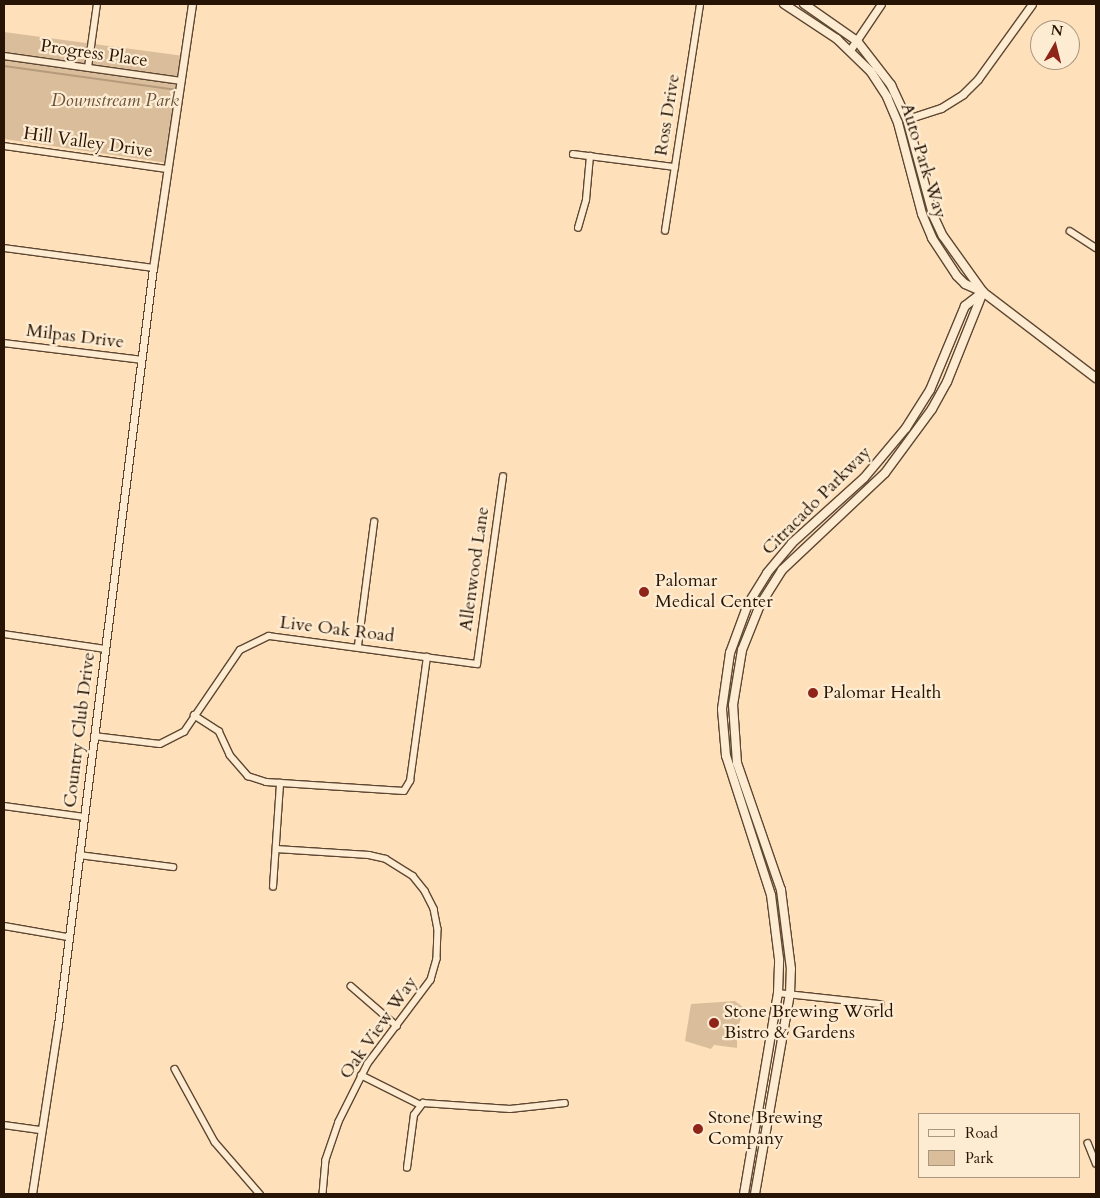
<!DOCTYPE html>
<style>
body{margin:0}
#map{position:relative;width:1100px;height:1198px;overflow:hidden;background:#fee1ba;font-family:Cardo,serif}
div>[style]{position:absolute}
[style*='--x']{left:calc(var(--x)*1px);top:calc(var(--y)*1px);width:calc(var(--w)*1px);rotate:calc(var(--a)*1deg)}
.green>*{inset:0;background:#dabe9b}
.stream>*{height:2px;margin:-1px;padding:0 1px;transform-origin:1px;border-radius:1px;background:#b59b7c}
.roads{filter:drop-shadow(1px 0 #5e4732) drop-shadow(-1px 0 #5e4732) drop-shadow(0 1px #5e4732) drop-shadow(0 -1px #5e4732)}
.minor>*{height:5.5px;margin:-2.75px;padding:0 2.75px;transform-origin:2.75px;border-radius:2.75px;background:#feecd2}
.tertiary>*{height:7px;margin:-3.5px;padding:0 3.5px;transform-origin:3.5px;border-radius:3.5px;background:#feecd2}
.secondary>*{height:8px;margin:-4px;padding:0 4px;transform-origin:4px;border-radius:4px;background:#feecd2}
.dots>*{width:14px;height:14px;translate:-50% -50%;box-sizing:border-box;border:2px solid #feecd2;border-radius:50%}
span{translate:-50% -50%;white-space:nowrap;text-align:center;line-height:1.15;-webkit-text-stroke:4.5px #feecd2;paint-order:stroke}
.street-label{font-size:18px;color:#281405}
.park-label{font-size:18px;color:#66503a;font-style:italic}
.poi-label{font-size:18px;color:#281405}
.left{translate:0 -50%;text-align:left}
.frame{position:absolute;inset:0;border:5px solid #281405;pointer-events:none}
.legend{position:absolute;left:918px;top:1113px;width:162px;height:65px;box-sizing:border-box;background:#feecd2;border:1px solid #a89680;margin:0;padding:6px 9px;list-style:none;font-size:15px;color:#281405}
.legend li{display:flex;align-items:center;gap:10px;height:25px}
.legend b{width:25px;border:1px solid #a89680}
.north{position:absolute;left:1030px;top:20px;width:50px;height:50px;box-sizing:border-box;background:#feecd2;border:1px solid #a89680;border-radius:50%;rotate:8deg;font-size:14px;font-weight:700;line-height:20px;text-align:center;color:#281405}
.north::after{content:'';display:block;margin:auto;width:18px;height:22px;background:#8f2418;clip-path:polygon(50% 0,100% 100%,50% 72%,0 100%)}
</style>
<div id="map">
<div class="green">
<i style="clip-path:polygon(4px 32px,184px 56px,168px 163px,4px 139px)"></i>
<i style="clip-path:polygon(735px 1001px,744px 1008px,737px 1031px,737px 1048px,714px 1045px,711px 1049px,685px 1041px,691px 1004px)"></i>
</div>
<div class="stream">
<i style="--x:4;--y:66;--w:175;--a:7.9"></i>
</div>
<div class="roads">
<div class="minor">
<i style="--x:4;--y:56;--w:179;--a:8"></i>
<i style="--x:88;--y:68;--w:65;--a:-82"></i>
<i style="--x:4;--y:146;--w:165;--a:8"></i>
<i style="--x:573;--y:154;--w:103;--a:7.3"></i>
<i style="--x:578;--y:228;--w:29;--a:-74"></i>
<i style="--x:586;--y:200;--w:44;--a:-84.8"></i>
<i style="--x:665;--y:231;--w:230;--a:-81.2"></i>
<i style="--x:1070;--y:231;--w:31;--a:33"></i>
<i style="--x:4;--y:248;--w:150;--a:7.6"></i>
<i style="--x:4;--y:343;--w:139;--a:7"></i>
<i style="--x:4;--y:634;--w:103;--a:8.4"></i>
<i style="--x:358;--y:646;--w:125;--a:-82.6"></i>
<i style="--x:194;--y:715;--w:30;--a:33"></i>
<i style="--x:219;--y:731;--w:26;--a:65"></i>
<i style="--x:230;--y:755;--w:28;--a:49"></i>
<i style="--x:248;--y:776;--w:19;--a:18"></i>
<i style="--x:266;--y:782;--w:138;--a:3.7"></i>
<i style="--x:404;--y:791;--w:12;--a:-59"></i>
<i style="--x:410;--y:781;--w:125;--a:-82.2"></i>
<i style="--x:94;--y:736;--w:66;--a:6.9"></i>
<i style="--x:160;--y:744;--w:27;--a:-27"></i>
<i style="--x:184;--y:732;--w:99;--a:-55.7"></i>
<i style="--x:240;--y:650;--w:32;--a:-26"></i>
<i style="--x:269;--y:636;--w:210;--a:7.7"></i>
<i style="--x:477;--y:664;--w:189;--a:-82.1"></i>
<i style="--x:4;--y:806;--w:81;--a:7.8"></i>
<i style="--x:276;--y:849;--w:93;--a:3.7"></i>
<i style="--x:369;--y:855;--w:17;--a:13"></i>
<i style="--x:386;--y:859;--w:32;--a:32"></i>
<i style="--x:413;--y:876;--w:19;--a:51"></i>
<i style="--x:425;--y:891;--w:20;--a:63"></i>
<i style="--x:434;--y:909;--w:20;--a:79"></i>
<i style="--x:438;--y:929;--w:30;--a:92"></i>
<i style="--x:437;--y:959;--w:22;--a:106"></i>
<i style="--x:431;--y:980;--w:105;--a:126.9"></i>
<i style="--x:368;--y:1064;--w:65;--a:116.6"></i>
<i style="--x:339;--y:1122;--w:40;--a:108.9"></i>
<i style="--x:326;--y:1160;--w:34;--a:95"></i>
<i style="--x:79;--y:855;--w:95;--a:7.3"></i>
<i style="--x:273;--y:887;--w:104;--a:-86.1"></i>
<i style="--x:4;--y:926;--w:65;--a:9.8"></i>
<i style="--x:351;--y:986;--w:61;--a:41"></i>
<i style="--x:778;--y:993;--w:103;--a:6.2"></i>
<i style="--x:175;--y:1069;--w:83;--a:61.3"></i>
<i style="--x:215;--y:1142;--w:69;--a:49.1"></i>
<i style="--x:361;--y:1075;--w:67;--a:26.6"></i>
<i style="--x:4;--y:1125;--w:36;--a:8"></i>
<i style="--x:1088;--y:1143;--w:22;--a:68"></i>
<i style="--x:407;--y:1168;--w:53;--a:-82.5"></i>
<i style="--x:414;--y:1115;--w:15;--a:-53"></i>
<i style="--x:423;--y:1103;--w:87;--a:3.9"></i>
<i style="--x:510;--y:1109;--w:55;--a:-6.2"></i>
</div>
<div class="tertiary">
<i style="--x:850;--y:50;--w:55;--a:-56"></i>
<i style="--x:907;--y:119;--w:36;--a:-18"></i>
<i style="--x:941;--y:108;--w:26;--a:-32"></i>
<i style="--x:963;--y:94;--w:21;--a:-45"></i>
<i style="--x:978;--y:79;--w:92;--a:-54.2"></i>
<i style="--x:32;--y:1194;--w:171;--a:-81.3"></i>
<i style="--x:58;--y:1025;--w:763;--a:-82.85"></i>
<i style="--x:153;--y:268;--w:267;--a:-81.6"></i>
</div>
<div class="secondary">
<i style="--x:784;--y:4;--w:64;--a:33.4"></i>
<i style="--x:837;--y:39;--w:47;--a:44.1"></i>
<i style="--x:871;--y:72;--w:30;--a:57"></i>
<i style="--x:887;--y:97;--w:28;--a:67"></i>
<i style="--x:898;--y:123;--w:94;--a:75.2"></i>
<i style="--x:922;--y:214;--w:26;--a:67"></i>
<i style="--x:932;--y:238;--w:45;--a:56.7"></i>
<i style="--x:957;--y:276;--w:11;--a:45"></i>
<i style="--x:965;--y:284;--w:17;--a:24"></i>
<i style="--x:804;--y:4;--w:65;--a:34.9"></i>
<i style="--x:857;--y:41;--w:56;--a:52.3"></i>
<i style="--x:891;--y:85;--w:38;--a:65"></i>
<i style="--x:907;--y:119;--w:99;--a:74.8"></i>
<i style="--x:933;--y:215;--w:23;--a:65"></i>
<i style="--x:943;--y:236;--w:69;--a:54.5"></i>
<i style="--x:983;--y:292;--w:142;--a:37.3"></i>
<i style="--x:744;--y:1194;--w:204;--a:-80.4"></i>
<i style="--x:778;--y:993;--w:34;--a:-88"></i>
<i style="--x:779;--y:959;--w:64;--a:-97.1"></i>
<i style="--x:771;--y:895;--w:146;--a:-107.9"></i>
<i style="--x:726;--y:756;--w:47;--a:-94.9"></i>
<i style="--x:722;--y:709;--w:57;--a:-81.9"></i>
<i style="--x:730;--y:653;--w:52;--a:-69.8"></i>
<i style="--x:748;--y:604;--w:36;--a:-58"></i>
<i style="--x:767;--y:573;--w:39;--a:-50"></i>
<i style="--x:792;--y:543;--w:97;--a:-42.1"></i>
<i style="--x:864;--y:478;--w:65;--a:-50"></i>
<i style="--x:906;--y:428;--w:45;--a:-57.7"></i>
<i style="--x:930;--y:390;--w:91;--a:-67.4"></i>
<i style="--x:965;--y:306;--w:23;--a:-38"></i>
<i style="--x:755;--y:1194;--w:203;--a:-80.1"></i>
<i style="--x:790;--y:994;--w:25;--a:-88"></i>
<i style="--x:791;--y:969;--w:80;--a:-97.2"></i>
<i style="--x:781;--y:890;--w:134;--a:-109.1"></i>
<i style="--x:737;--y:763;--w:58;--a:-93.9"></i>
<i style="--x:733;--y:705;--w:56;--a:-80.7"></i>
<i style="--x:742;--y:650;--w:48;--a:-68.2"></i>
<i style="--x:760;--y:605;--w:41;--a:-57.8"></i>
<i style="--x:782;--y:570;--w:141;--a:-43.3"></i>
<i style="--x:885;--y:473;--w:79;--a:-53.7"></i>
<i style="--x:932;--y:409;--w:31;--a:-61"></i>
<i style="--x:947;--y:382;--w:97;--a:-68.2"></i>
</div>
</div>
<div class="dots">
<i style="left:644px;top:592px;background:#8f2418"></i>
<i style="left:813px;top:693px;background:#8f2418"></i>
<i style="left:714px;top:1023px;background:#8f2418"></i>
<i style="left:698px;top:1129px;background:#8f2418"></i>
</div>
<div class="street-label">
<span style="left:94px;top:54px;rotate:8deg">Progress Place</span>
<span style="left:668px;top:115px;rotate:-81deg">Ross Drive</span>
<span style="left:88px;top:143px;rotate:8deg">Hill Valley Drive</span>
<span style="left:923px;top:161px;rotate:73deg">Auto Park Way</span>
<span style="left:75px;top:337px;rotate:7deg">Milpas Drive</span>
<span style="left:817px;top:501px;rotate:-45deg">Citracado Parkway</span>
<span style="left:475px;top:569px;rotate:-82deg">Allenwood Lane</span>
<span style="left:337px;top:630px;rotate:7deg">Live Oak Road</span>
<span style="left:80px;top:730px;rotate:-83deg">Country Club Drive</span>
<span style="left:379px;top:1028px;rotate:-55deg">Oak View Way</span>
</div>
<div class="park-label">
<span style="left:115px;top:101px">Downstream Park</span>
</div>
<div class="poi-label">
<span class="left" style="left:655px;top:592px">Palomar<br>Medical Center</span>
<span class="left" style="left:823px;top:693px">Palomar Health</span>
<span class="left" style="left:724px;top:1023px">Stone Brewing World<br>Bistro &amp; Gardens</span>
<span class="left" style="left:708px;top:1129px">Stone Brewing<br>Company</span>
</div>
<div class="frame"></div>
<ul class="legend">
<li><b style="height:6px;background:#feecd2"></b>Road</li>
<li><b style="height:14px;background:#dabe9b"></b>Park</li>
</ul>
<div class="north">N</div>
</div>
